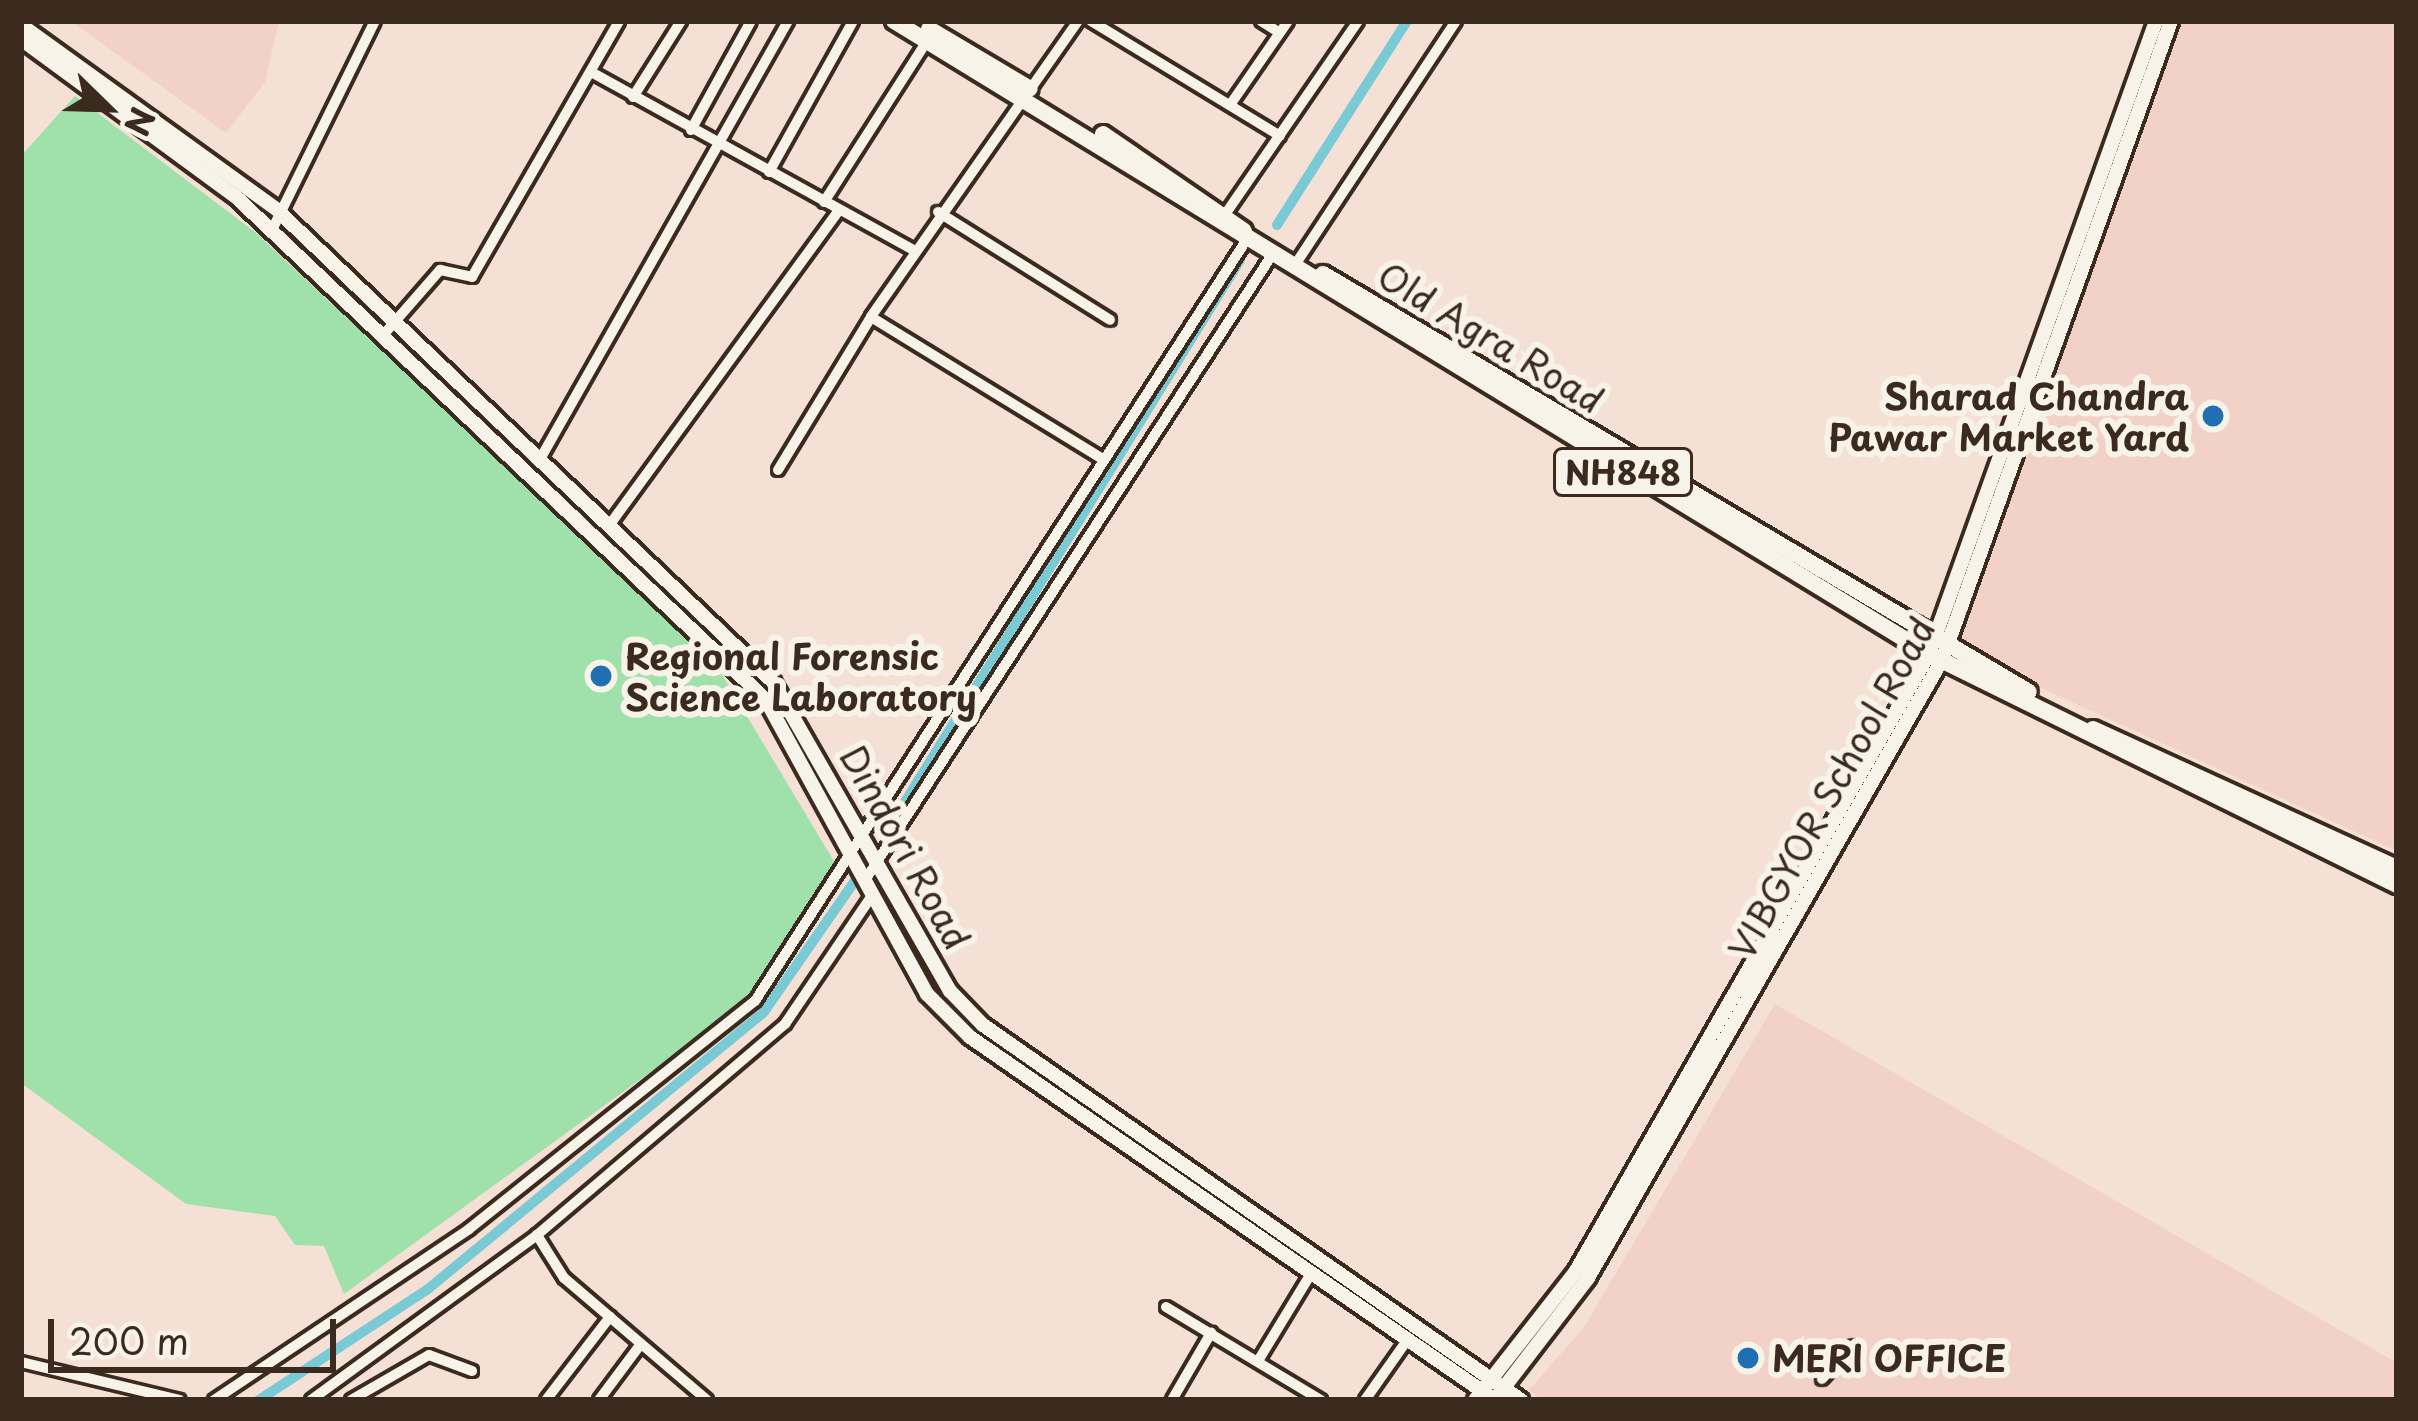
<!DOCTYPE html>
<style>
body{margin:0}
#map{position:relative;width:2418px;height:1421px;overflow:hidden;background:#f4e0d5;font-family:"Playpen Sans",sans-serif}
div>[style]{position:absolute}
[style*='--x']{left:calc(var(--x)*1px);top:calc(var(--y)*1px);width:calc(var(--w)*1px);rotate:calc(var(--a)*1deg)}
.built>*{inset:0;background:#f2d2c8}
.green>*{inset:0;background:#a0e1ab}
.canal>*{height:10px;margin:-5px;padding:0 5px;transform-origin:5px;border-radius:5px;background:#7acad5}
.roads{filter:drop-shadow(3px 0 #3b2a1e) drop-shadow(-3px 0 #3b2a1e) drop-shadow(0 3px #3b2a1e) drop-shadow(0 -3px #3b2a1e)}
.minor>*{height:10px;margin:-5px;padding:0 5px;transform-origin:5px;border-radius:5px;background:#f7f3e8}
.major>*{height:14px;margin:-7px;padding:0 7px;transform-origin:7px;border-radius:7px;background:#f7f3e8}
.highway>*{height:16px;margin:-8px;padding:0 8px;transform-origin:8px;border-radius:8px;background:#f7f3e8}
.dots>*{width:33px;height:33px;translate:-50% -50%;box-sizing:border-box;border:6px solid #f7f3e8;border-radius:50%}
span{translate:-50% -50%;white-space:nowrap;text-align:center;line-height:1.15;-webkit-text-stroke:12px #f7f3e8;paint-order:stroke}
.shield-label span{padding:3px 9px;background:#f7f3e8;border:3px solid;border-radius:9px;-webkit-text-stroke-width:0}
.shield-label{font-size:33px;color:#3b2a1e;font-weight:700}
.street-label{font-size:36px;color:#3b2a1e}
.poi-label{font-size:36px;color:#3b2a1e;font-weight:700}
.right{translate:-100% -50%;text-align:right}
.left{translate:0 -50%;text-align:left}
.frame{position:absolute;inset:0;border:24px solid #3b2a1e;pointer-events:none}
.north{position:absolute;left:48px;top:48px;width:120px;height:120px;-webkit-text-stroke:9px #f7f3e8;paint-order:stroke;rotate:113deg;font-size:33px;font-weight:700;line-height:48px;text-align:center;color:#3b2a1e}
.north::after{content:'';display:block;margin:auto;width:42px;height:54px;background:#3b2a1e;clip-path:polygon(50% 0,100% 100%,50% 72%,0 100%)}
.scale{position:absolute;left:48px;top:1319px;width:288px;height:54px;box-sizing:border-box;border:6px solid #3b2a1e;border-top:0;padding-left:15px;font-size:36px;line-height:42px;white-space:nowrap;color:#3b2a1e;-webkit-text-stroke:9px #f7f3e8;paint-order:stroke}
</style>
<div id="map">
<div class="built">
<i style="clip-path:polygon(71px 21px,279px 21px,265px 82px,226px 133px)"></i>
<i style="clip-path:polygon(2168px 21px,2397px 21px,2397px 851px,1969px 655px,1955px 635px)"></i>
<i style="clip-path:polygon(1775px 1004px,2397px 1363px,2397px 1400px,1541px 1400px,1529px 1390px,1584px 1327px)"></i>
</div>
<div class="green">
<i style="clip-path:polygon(75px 96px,255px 232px,715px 663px,835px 863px,766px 978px,725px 1018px,344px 1294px,324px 1246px,295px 1245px,275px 1216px,186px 1204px,21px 1083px,21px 156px)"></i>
</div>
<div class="canal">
<i style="--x:1277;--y:225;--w:242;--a:-57.5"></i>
<i style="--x:884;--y:836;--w:677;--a:-58.28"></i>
<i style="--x:259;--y:1400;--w:202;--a:-33.3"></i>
<i style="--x:428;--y:1289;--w:435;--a:-39.5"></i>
<i style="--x:764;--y:1012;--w:165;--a:-55.3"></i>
</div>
<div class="roads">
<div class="minor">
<i style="--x:1078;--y:21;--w:361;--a:125"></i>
<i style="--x:871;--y:317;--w:272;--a:31.5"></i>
<i style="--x:1091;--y:21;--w:221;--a:31.3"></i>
<i style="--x:1261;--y:21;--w:22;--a:32"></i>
<i style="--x:593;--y:73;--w:366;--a:28.9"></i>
<i style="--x:633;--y:97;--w:90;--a:-57.7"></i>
<i style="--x:1230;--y:105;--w:102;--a:-55.4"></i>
<i style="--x:691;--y:130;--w:124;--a:-61.2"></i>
<i style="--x:769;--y:172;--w:173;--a:-60.9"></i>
<i style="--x:824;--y:202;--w:191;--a:-57.4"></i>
<i style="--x:938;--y:212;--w:203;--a:32.1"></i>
<i style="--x:1222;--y:219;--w:240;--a:-55.5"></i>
<i style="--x:272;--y:230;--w:233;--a:-63.8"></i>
<i style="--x:1293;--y:268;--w:296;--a:-56.6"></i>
<i style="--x:385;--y:333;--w:84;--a:-48.9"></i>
<i style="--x:440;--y:270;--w:33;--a:12"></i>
<i style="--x:472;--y:277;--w:295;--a:-60.1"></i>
<i style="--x:539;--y:461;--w:506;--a:-60.49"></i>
<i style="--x:778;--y:470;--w:179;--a:-58.7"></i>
<i style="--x:608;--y:527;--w:392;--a:-53.9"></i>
<i style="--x:867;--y:877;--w:742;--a:-56.93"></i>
<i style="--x:1166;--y:1307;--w:181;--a:31"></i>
<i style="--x:1258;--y:1361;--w:104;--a:-58.8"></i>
<i style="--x:21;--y:1362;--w:163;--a:13.5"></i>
<i style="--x:1822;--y:1379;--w:45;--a:-46.8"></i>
<i style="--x:214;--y:1400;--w:307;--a:-33.8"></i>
<i style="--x:469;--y:1229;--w:366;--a:-38.6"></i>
<i style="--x:755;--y:1001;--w:911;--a:-57.15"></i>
<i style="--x:311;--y:1400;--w:280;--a:-36.1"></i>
<i style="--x:351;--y:1400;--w:90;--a:-30"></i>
<i style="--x:429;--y:1355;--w:46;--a:20.4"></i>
<i style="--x:546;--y:1400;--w:105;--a:-52.4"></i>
<i style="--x:599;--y:1400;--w:69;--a:-53.3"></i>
<i style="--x:707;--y:1400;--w:188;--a:-139.5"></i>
<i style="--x:564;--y:1278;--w:51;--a:-122.1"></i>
<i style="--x:537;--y:1235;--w:326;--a:-40.4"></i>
<i style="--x:785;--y:1024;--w:157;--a:-55.9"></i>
<i style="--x:1172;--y:1400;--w:78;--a:-59.8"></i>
<i style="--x:1365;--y:1400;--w:75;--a:-54.8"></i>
</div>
<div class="major">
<i style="--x:21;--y:25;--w:314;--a:35.8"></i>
<i style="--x:276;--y:209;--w:686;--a:43.58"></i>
<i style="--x:773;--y:682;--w:356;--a:60.2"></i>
<i style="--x:950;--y:991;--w:47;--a:45.9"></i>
<i style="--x:983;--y:1025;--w:656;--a:34.88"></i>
<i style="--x:21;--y:39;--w:267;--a:36.3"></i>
<i style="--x:236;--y:197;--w:731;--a:43.5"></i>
<i style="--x:766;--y:700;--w:335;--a:61.3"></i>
<i style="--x:927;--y:994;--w:61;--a:45"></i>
<i style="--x:970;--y:1037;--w:638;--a:34.66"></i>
<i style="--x:1499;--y:1394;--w:146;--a:-52.5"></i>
<i style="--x:1588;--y:1278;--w:712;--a:-60.2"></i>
<i style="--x:1942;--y:660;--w:679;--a:-70.28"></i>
<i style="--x:1475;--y:1400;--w:164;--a:-51.9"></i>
<i style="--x:1576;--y:1271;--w:711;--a:-60.23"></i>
<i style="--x:1929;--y:654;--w:672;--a:-70.27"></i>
</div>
<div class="highway">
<i style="--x:894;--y:21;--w:1213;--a:31.45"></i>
<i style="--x:1929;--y:654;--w:522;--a:26.27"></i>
<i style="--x:929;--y:29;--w:117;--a:30.7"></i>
<i style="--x:1103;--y:134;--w:171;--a:34.5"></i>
<i style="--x:1323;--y:274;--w:820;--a:30.63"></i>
<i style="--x:2093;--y:729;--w:334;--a:24.6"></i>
</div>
</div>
<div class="dots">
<i style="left:2213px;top:416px;background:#1f6fb2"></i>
<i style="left:601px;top:676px;background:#1f6fb2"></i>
<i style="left:1748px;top:1358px;background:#1f6fb2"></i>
</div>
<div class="shield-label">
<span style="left:1623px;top:472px">NH848</span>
</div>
<div class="street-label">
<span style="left:1491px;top:337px;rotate:31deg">Old Agra Road</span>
<span style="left:1831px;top:788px;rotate:-61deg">VIBGYOR School Road</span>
<span style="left:906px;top:847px;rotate:61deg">Dindori Road</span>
</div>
<div class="poi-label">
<span class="right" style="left:2189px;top:416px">Sharad Chandra<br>Pawar Market Yard</span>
<span class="left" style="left:625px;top:676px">Regional Forensic<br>Science Laboratory</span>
<span class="left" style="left:1772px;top:1358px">MERI OFFICE</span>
</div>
<div class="frame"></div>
<div class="north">N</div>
<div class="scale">200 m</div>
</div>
